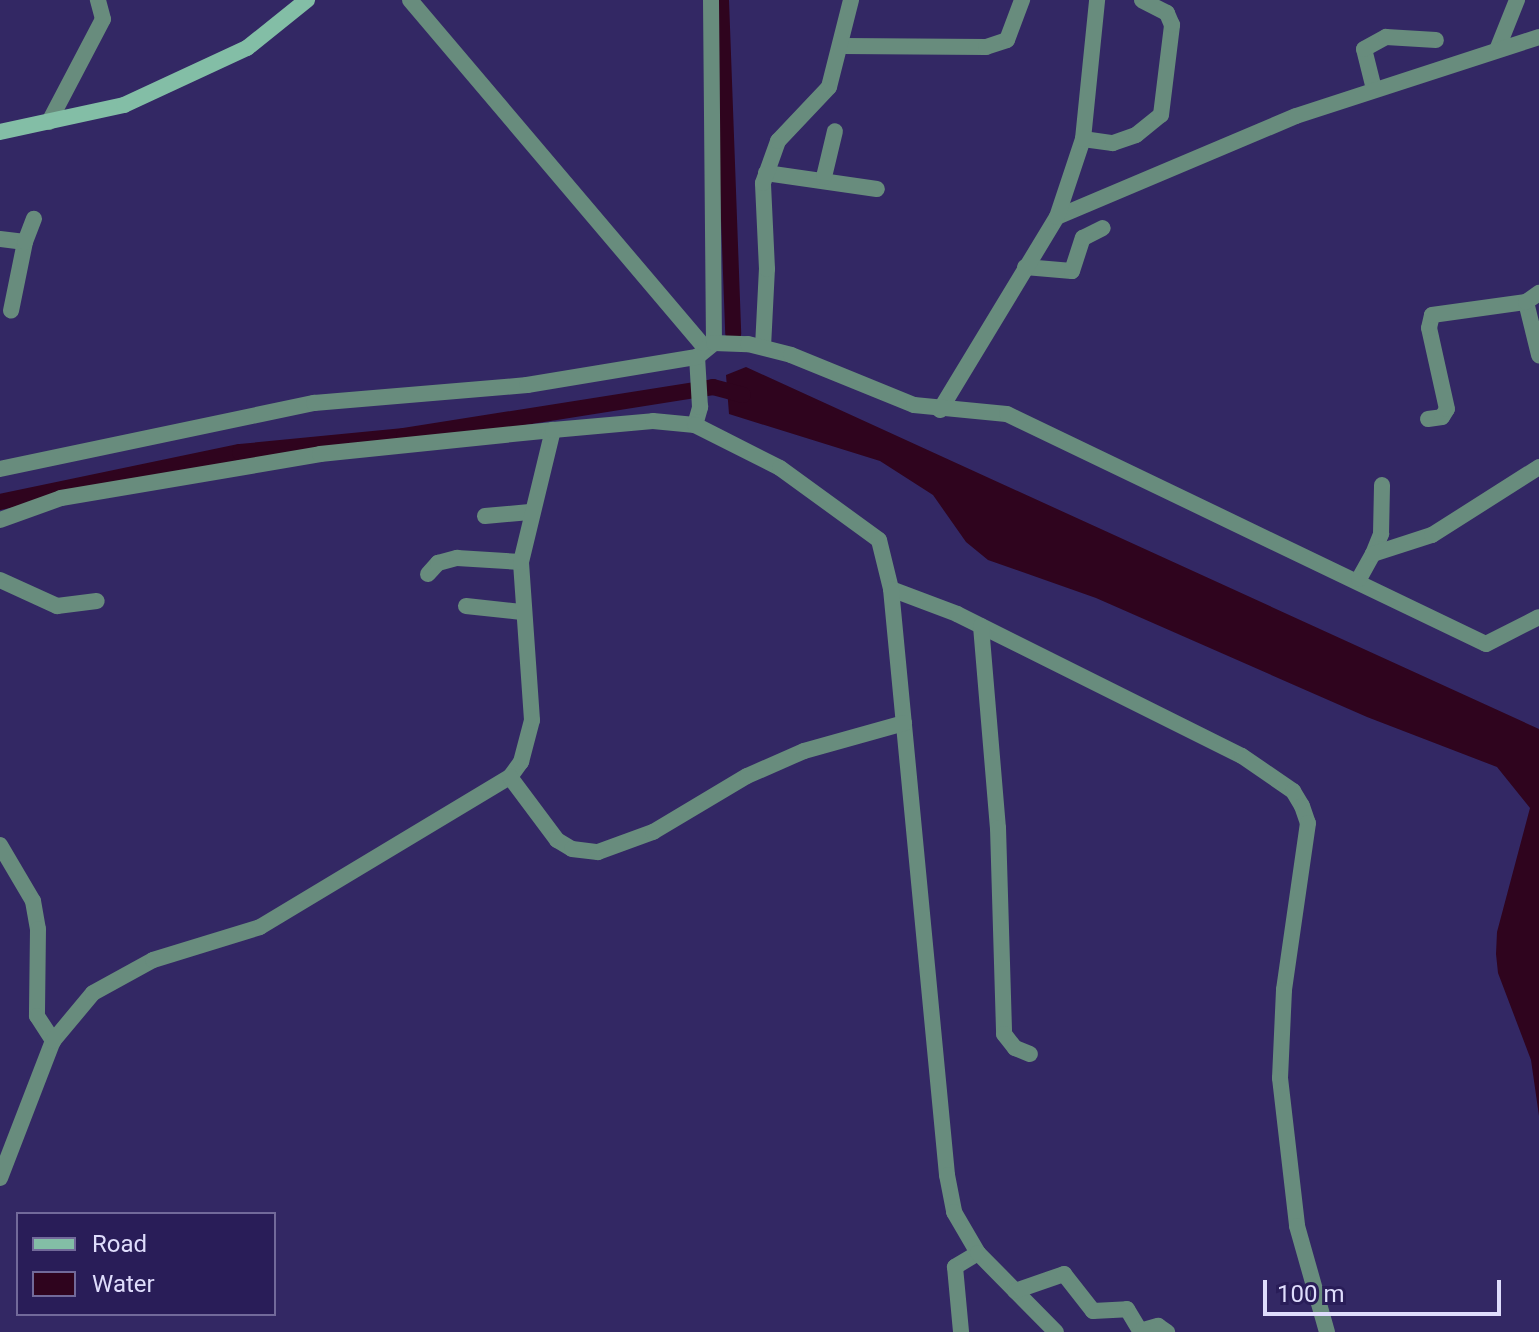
<!DOCTYPE html>
<style>
body{margin:0}
#map{position:relative;width:1539px;height:1332px;overflow:hidden;background:#332864;font-family:Roboto,sans-serif}
div>[style]{position:absolute}
[style*='--x']{left:calc(var(--x)*1px);top:calc(var(--y)*1px);width:calc(var(--w)*1px);rotate:calc(var(--a)*1deg)}
.water>*{inset:0;background:#2f041e}
.canal>*{height:16px;margin:-8px;padding:0 8px;transform-origin:8px;border-radius:8px;background:#2f041e}
.street>*{height:16px;margin:-8px;padding:0 8px;transform-origin:8px;border-radius:8px;background:#688c7d}
.secondary>*{height:16px;margin:-8px;padding:0 8px;transform-origin:8px;border-radius:8px;background:#83bea6}
span{translate:-50% -50%;white-space:nowrap;text-align:center;line-height:1.15;-webkit-text-stroke:7px #291d58;paint-order:stroke}
.legend{position:absolute;left:16px;top:1212px;width:260px;height:104px;box-sizing:border-box;background:#291d58;border:2px solid #726a9a;margin:0;padding:10px 14px;list-style:none;font-size:24px;color:#dfddfc}
.legend li{display:flex;align-items:center;gap:16px;height:40px}
.legend b{width:40px;border:2px solid #726a9a}
.scale{position:absolute;left:1263px;top:1280px;width:238px;height:36px;box-sizing:border-box;border:4px solid #dfddfc;border-top:0;padding-left:10px;font-size:24px;line-height:28px;white-space:nowrap;color:#dfddfc;-webkit-text-stroke:6px #291d58;paint-order:stroke}
</style>
<div id="map">
<div class="water">
<i style="clip-path:polygon(746px 367px,1539px 729px,1539px 1116px,1531px 1060px,1498px 973px,1496px 954px,1497px 932px,1530px 808px,1497px 767px,1367px 717px,1096px 598px,988px 560px,966px 542px,933px 495px,880px 461px,729px 414px,726px 375px)"></i>
</div>
<div class="canal">
<i style="--x:721;--y:0;--w:334;--a:87.9"></i>
<i style="--x:0;--y:502;--w:245;--a:-11.8"></i>
<i style="--x:240;--y:452;--w:165;--a:-5.6"></i>
<i style="--x:404;--y:436;--w:313;--a:-9"></i>
<i style="--x:713;--y:387;--w:31;--a:15"></i>
</div>
<div class="street">
<i style="--x:410;--y:0;--w:455;--a:49.7"></i>
<i style="--x:711;--y:0;--w:343;--a:89.5"></i>
<i style="--x:843;--y:46;--w:143;--a:0.4"></i>
<i style="--x:986;--y:47;--w:22;--a:-18"></i>
<i style="--x:1007;--y:40;--w:43;--a:-69.4"></i>
<i style="--x:1497;--y:50;--w:54;--a:-68.2"></i>
<i style="--x:1374;--y:89;--w:41;--a:-104"></i>
<i style="--x:1364;--y:49;--w:25;--a:-29"></i>
<i style="--x:1386;--y:37;--w:50;--a:3.4"></i>
<i style="--x:49;--y:122;--w:116;--a:-62.3"></i>
<i style="--x:103;--y:19;--w:20;--a:-105"></i>
<i style="--x:1083;--y:139;--w:30;--a:8"></i>
<i style="--x:1113;--y:143;--w:24;--a:-19"></i>
<i style="--x:1136;--y:135;--w:32;--a:-39"></i>
<i style="--x:1161;--y:115;--w:91;--a:-83"></i>
<i style="--x:1172;--y:25;--w:13;--a:-113"></i>
<i style="--x:1167;--y:13;--w:28;--a:-153"></i>
<i style="--x:766;--y:173;--w:112;--a:8.2"></i>
<i style="--x:824;--y:177;--w:47;--a:-76.6"></i>
<i style="--x:1057;--y:217;--w:259;--a:-22.9"></i>
<i style="--x:1296;--y:116;--w:256;--a:-18"></i>
<i style="--x:0;--y:239;--w:25;--a:7"></i>
<i style="--x:25;--y:242;--w:70;--a:101.5"></i>
<i style="--x:25;--y:242;--w:25;--a:-69"></i>
<i style="--x:1025;--y:267;--w:47;--a:4.9"></i>
<i style="--x:1072;--y:271;--w:35;--a:-72"></i>
<i style="--x:1083;--y:238;--w:22;--a:-27"></i>
<i style="--x:1526;--y:302;--w:55;--a:76.2"></i>
<i style="--x:763;--y:347;--w:78;--a:-87.1"></i>
<i style="--x:767;--y:269;--w:86;--a:-92.7"></i>
<i style="--x:763;--y:183;--w:45;--a:-70.3"></i>
<i style="--x:778;--y:141;--w:74;--a:-46.6"></i>
<i style="--x:829;--y:87;--w:90;--a:-75.8"></i>
<i style="--x:940;--y:410;--w:226;--a:-58.8"></i>
<i style="--x:1057;--y:217;--w:82;--a:-71.6"></i>
<i style="--x:1083;--y:139;--w:140;--a:-84.2"></i>
<i style="--x:1428;--y:419;--w:14;--a:-8"></i>
<i style="--x:1442;--y:417;--w:9;--a:-58"></i>
<i style="--x:1447;--y:409;--w:83;--a:-102.5"></i>
<i style="--x:1429;--y:328;--w:13;--a:-77"></i>
<i style="--x:1432;--y:315;--w:95;--a:-7.9"></i>
<i style="--x:1526;--y:302;--w:16;--a:-35"></i>
<i style="--x:695;--y:425;--w:19;--a:-74"></i>
<i style="--x:700;--y:407;--w:50;--a:-93.4"></i>
<i style="--x:697;--y:357;--w:22;--a:-39"></i>
<i style="--x:714;--y:343;--w:34;--a:2"></i>
<i style="--x:748;--y:344;--w:44;--a:14.3"></i>
<i style="--x:791;--y:355;--w:133;--a:22.1"></i>
<i style="--x:914;--y:405;--w:93;--a:5.5"></i>
<i style="--x:1007;--y:414;--w:531;--a:25.65"></i>
<i style="--x:1486;--y:644;--w:59;--a:-27"></i>
<i style="--x:0;--y:469;--w:321;--a:-11.9"></i>
<i style="--x:314;--y:403;--w:214;--a:-4.8"></i>
<i style="--x:527;--y:385;--w:172;--a:-9.4"></i>
<i style="--x:485;--y:516;--w:45;--a:-5.1"></i>
<i style="--x:0;--y:520;--w:65;--a:-19.8"></i>
<i style="--x:61;--y:498;--w:263;--a:-9.6"></i>
<i style="--x:320;--y:454;--w:234;--a:-5.9"></i>
<i style="--x:1373;--y:554;--w:22;--a:-68"></i>
<i style="--x:1381;--y:534;--w:49;--a:-88.8"></i>
<i style="--x:428;--y:574;--w:15;--a:-48"></i>
<i style="--x:438;--y:563;--w:20;--a:-15"></i>
<i style="--x:457;--y:558;--w:64;--a:3.6"></i>
<i style="--x:1359;--y:579;--w:29;--a:-61"></i>
<i style="--x:1373;--y:554;--w:62;--a:-17.9"></i>
<i style="--x:1432;--y:535;--w:127;--a:-32.4"></i>
<i style="--x:0;--y:580;--w:63;--a:24.5"></i>
<i style="--x:57;--y:606;--w:40;--a:-7.1"></i>
<i style="--x:891;--y:589;--w:71;--a:20.7"></i>
<i style="--x:957;--y:614;--w:318;--a:26.5"></i>
<i style="--x:1242;--y:756;--w:62;--a:34.5"></i>
<i style="--x:1293;--y:791;--w:17;--a:59"></i>
<i style="--x:1302;--y:806;--w:18;--a:71"></i>
<i style="--x:1308;--y:823;--w:169;--a:98.2"></i>
<i style="--x:1284;--y:990;--w:88;--a:92.6"></i>
<i style="--x:1280;--y:1078;--w:149;--a:83.4"></i>
<i style="--x:1297;--y:1226;--w:110;--a:74.2"></i>
<i style="--x:466;--y:606;--w:56;--a:6.1"></i>
<i style="--x:981;--y:626;--w:203;--a:85.2"></i>
<i style="--x:998;--y:828;--w:206;--a:88.3"></i>
<i style="--x:1004;--y:1034;--w:18;--a:52"></i>
<i style="--x:1015;--y:1048;--w:16;--a:22"></i>
<i style="--x:510;--y:777;--w:19;--a:-54"></i>
<i style="--x:521;--y:762;--w:43;--a:-75.3"></i>
<i style="--x:532;--y:720;--w:158;--a:-94"></i>
<i style="--x:521;--y:562;--w:136;--a:-76.4"></i>
<i style="--x:553;--y:430;--w:100;--a:-5.1"></i>
<i style="--x:653;--y:421;--w:42;--a:5.4"></i>
<i style="--x:695;--y:425;--w:95;--a:26.8"></i>
<i style="--x:780;--y:468;--w:122;--a:36"></i>
<i style="--x:879;--y:540;--w:50;--a:76.2"></i>
<i style="--x:891;--y:589;--w:589;--a:84.54"></i>
<i style="--x:947;--y:1175;--w:38;--a:79"></i>
<i style="--x:954;--y:1212;--w:48;--a:59.7"></i>
<i style="--x:978;--y:1253;--w:27;--a:149"></i>
<i style="--x:955;--y:1267;--w:65;--a:84.7"></i>
<i style="--x:0;--y:845;--w:65;--a:59.5"></i>
<i style="--x:33;--y:901;--w:28;--a:80"></i>
<i style="--x:38;--y:929;--w:87;--a:90.7"></i>
<i style="--x:37;--y:1016;--w:30;--a:57"></i>
<i style="--x:0;--y:1178;--w:147;--a:-68.9"></i>
<i style="--x:53;--y:1041;--w:62;--a:-50.2"></i>
<i style="--x:93;--y:993;--w:68;--a:-28.8"></i>
<i style="--x:153;--y:960;--w:112;--a:-17.1"></i>
<i style="--x:260;--y:927;--w:292;--a:-31"></i>
<i style="--x:510;--y:777;--w:79;--a:53.3"></i>
<i style="--x:557;--y:840;--w:17;--a:31"></i>
<i style="--x:572;--y:849;--w:26;--a:7"></i>
<i style="--x:598;--y:852;--w:59;--a:-20"></i>
<i style="--x:653;--y:832;--w:109;--a:-30.8"></i>
<i style="--x:747;--y:776;--w:62;--a:-23.7"></i>
<i style="--x:804;--y:751;--w:104;--a:-15.6"></i>
<i style="--x:978;--y:1253;--w:111;--a:45.4"></i>
<i style="--x:1015;--y:1291;--w:52;--a:-19.1"></i>
<i style="--x:1064;--y:1274;--w:47;--a:51.9"></i>
<i style="--x:1093;--y:1311;--w:34;--a:-3"></i>
<i style="--x:1127;--y:1309;--w:26;--a:59"></i>
<i style="--x:1140;--y:1331;--w:19;--a:-16"></i>
<i style="--x:1158;--y:1326;--w:11;--a:34"></i>
</div>
<div class="secondary">
<i style="--x:0;--y:132;--w:127;--a:-12.3"></i>
<i style="--x:124;--y:105;--w:136;--a:-24.9"></i>
<i style="--x:247;--y:48;--w:77;--a:-38.7"></i>
</div>
<ul class="legend">
<li><b style="height:10px;background:#83bea6"></b>Road</li>
<li><b style="height:22px;background:#2f041e"></b>Water</li>
</ul>
<div class="scale">100 m</div>
</div>
